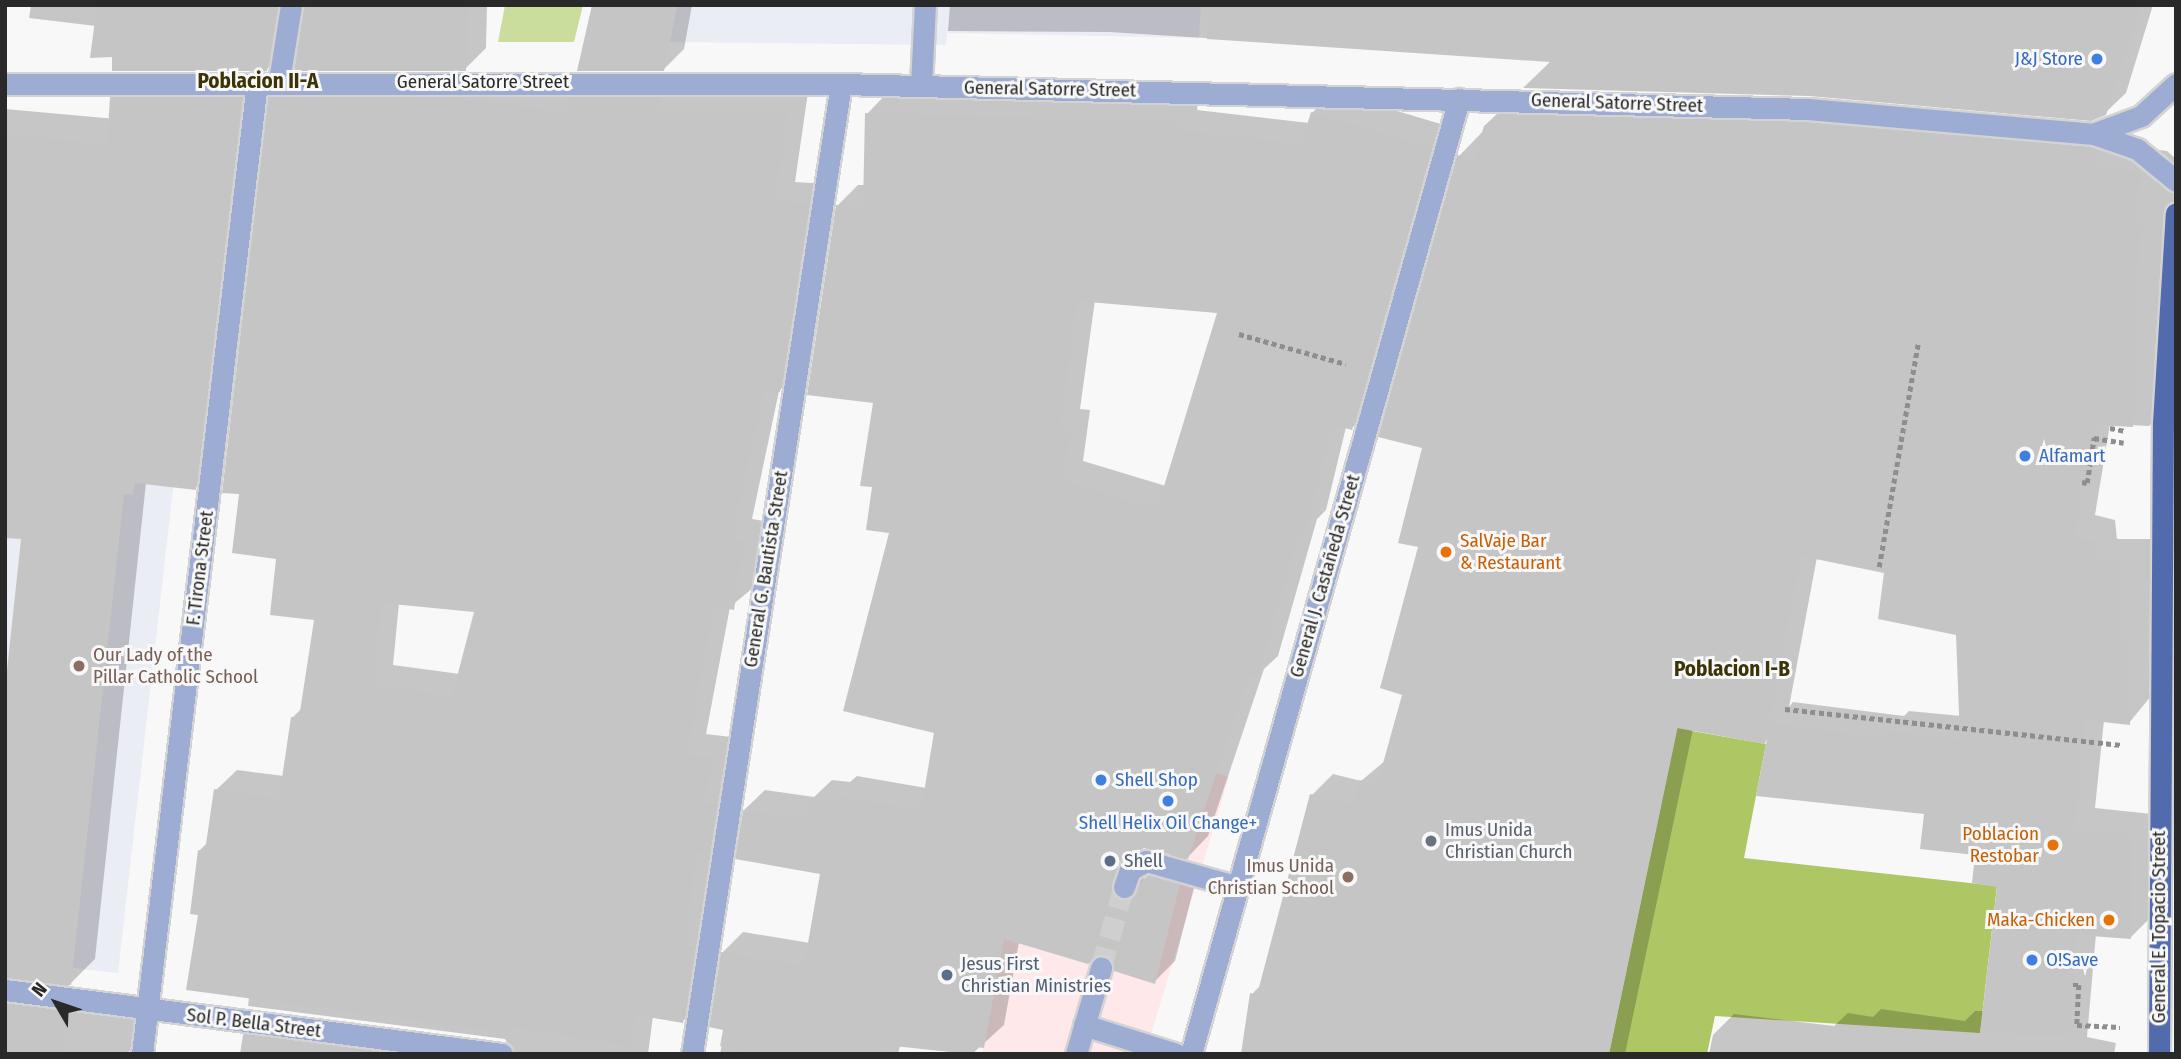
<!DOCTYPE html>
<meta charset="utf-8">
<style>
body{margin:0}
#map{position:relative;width:2181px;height:1059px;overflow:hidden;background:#f8f8f9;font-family:"Fira Sans Condensed",sans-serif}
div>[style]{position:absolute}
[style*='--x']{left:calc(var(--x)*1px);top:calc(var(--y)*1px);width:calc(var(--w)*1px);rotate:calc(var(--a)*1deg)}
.commercial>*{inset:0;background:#fee8e9}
.built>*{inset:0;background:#ebedf5}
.green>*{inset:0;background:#cbdd9c}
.forest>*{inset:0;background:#aec765}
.shadow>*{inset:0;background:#0003}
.building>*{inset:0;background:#c6c5c5}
.minor-tunnel>*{height:21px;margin-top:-10.5px;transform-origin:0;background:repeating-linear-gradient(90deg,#cfcfcf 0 21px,transparent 0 31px)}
.path>*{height:4.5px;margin-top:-2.25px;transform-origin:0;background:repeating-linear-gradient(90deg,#8e8e8f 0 5px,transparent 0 8.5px)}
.roads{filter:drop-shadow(2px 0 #d3d3d4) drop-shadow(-2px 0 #d3d3d4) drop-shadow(0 2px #d3d3d4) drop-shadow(0 -2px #d3d3d4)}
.minor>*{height:21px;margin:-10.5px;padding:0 10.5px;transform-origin:10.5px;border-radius:10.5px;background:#9dacd2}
.major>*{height:21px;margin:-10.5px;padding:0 10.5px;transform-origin:10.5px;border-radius:10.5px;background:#526bad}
.dots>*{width:19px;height:19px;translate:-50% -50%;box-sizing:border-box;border:4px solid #f8f8f9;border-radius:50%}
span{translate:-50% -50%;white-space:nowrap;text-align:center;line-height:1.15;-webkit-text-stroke:6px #f8f8f9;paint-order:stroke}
.shop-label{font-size:19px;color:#366cbe}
.right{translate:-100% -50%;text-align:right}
.left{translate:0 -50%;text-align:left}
.street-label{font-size:19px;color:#292929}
.food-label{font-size:19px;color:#c56008}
.education-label{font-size:19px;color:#785e54}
.worship-label{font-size:19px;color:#5b616d}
.service-label{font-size:19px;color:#4e5e75}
.neighbourhood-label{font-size:21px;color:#3c3307;font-weight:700}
.frame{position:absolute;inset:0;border:7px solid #292929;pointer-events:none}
.north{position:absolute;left:21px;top:968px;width:70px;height:70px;-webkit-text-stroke:5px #f8f8f9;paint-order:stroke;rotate:309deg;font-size:19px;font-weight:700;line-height:28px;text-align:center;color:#292929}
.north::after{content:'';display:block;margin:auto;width:24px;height:32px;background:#292929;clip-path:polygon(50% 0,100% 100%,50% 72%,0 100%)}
</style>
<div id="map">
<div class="commercial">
<i style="clip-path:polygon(1084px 735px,1229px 777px,1145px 1054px,982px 1054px,1010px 905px)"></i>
</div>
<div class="built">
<i style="clip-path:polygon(677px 5px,1201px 5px,1199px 38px,947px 33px,946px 45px,670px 42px)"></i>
<i style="clip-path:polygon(5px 397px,182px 410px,118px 973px,5px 960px)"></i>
</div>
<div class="green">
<i style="clip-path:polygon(505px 5px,583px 5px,574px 42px,498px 42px)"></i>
</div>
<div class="forest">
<i style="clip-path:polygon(1679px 721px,1692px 731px,1766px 744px,1744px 858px,1997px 886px,1980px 1033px,1715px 1016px,1707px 1054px,1609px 1054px)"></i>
</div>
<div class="shadow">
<i style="clip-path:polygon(31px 5px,295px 5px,288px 48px,267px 69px,96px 26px,29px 18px)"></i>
<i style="clip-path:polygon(305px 5px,487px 5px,486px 48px,465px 69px)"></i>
<i style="clip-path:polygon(593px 5px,692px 5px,684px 49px,664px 69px)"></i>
<i style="clip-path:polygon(950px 5px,2153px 5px,2126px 93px,2105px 113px,1554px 60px,1109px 32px,948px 31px)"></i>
<i style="clip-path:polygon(226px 73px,266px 73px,220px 463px,195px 488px,146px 483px,95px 959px,68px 986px,140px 999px,135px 1046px,126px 1054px,5px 1054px,5px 705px,23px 538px,5px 536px,5px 109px,116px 119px,135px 100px,204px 96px)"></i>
<i style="clip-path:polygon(evenodd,291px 77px,808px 92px,795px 182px,829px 184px,801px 369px,779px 391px,752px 519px,764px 521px,754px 587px,730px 607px,706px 734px,731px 737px,704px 1000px,683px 1021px,653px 1016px,648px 1054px,240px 1054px,243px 1035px,264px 1014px,509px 1045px,505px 1039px,248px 1006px,249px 998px,200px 913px,199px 851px,208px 842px,216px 790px,237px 770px,284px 776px,292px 718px,302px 708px,316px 618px,241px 493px,270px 98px,291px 77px,399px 603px,476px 610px,460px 674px,393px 665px,399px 603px)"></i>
<i style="clip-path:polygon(evenodd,1333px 92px,1451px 127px,1373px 407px,1352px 428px,1346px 427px,1326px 510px,1317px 519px,1278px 656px,1264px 669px,1208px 836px,1185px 860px,1200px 864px,1175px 961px,1154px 982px,1104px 953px,1019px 942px,1004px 1025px,972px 1054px,900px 1046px,898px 1054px,720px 1054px,725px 1028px,723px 952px,743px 932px,810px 943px,822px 872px,744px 810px,765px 790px,814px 797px,832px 780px,850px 782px,857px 776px,926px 788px,936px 732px,891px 532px,874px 486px,875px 401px,837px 206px,858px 185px,865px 185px,867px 114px,887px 93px,1198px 102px,1197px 110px,1309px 123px,1312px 113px,1333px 92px,1095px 300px,1219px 311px,1166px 486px,1083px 461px,1090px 410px,1080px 409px,1095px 300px,1333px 92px,1144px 846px,1172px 853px,1146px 879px,1134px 874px,1132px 861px,1144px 846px)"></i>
<i style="clip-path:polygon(evenodd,1520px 93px,2111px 144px,2167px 151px,2176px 159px,2171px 404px,2149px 426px,2110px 424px,2095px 515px,2115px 520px,2117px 539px,2170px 539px,2169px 674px,2129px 723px,2104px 720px,2095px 808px,2152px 814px,2152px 916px,2131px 937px,2096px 934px,2087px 1037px,2116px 1043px,2114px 1054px,1709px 1054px,1713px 1035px,1734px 1014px,1834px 1026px,1848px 1013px,1873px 1017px,1881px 1009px,1965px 1021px,1975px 1011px,1984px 1011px,1999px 885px,1977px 854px,1926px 812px,1769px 737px,1765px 742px,1693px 729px,1625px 1054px,1242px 1054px,1252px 994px,1261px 985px,1312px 795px,1333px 774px,1361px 781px,1386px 760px,1404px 693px,1420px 546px,1424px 447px,1459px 156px,1520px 93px,1817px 557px,1886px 572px,1958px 634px,1961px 716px,1909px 711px,1904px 716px,1793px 702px,1789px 707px,1817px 557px)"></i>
</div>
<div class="building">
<i style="clip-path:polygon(97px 5px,278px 5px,267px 71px,112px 71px,112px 57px,90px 58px)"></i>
<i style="clip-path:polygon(304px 5px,468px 5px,466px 71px,294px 71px)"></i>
<i style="clip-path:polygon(592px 5px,677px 5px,664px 71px,577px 71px)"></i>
<i style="clip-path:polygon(1208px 5px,2141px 5px,2106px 115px,2091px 121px,1809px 96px,1523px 88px,1550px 62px,1207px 39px)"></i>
<i style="clip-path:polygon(110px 97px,242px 97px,196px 490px,135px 483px,133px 495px,124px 494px,71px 985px,5px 977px,5px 689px,21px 539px,5px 538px,5px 135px,107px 144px)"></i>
<i style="clip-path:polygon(evenodd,268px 97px,465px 97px,465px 101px,568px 112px,571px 97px,660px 97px,657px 113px,788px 112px,775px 202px,809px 204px,780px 392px,764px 390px,732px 539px,744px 541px,734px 610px,714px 606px,687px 754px,712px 758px,704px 803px,717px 805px,709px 855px,696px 852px,685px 945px,695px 947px,683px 1023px,636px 1015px,632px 1046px,509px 1026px,507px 1032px,186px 990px,198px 915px,190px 914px,198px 850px,205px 851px,214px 789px,279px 799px,291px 717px,299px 718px,314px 620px,270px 615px,276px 559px,232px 553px,239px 494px,222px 493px,268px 97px,382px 603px,474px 612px,452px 696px,373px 685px,382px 603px)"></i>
<i style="clip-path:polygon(evenodd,1311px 112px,1432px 148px,1352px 430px,1337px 426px,1336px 431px,1331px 430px,1306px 532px,1300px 529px,1257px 678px,1249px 675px,1188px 859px,1144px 848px,1123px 859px,1112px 883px,1114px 895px,1126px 900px,1148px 875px,1180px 884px,1155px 984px,1114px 971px,1111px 959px,1104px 955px,1088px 964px,1004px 939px,984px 1048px,971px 1046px,970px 1054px,884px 1045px,882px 1054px,762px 1054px,720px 1046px,723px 1030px,709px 1027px,721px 952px,804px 966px,820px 874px,735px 859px,743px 810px,806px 819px,809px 800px,833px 803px,834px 796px,921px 810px,934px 733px,843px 711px,889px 533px,866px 530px,872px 487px,860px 486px,873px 403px,807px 395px,836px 205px,863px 206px,865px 113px,1178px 122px,1177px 130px,1301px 144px,1311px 112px,1077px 301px,1217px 313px,1157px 509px,1063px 481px,1070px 431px,1060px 429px,1077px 301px)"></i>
<i style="clip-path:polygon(1497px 114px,1807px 122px,2091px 147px,2096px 149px,2091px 165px,2141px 172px,2134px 224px,2142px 225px,2136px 283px,2133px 427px,2092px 425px,2075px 537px,2094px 541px,2096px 560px,2119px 560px,2117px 638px,2129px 638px,2130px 725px,2085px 720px,2074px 830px,2131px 835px,2131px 939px,2077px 935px,2069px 1036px,1980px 1033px,1997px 887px,1972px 883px,1975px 855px,1920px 849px,1924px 814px,1756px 796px,1770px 723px,1885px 738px,1886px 731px,1960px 739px,1956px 635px,1878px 619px,1884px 573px,1801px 556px,1765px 744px,1677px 728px,1609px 1054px,1241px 1054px,1250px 993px,1257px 995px,1310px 794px,1353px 805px,1359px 780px,1377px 785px,1402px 695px,1380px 688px,1418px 547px,1398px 543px,1422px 448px,1378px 437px,1457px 155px,1474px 160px,1484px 126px)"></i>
<i style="clip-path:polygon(5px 1003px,68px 1011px,64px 1054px,5px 1054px)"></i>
</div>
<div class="minor-tunnel">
<i style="--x:1101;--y:968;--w:84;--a:-74.1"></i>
</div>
<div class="path">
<i style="--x:1239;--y:334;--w:111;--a:15.7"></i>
<i style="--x:2110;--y:428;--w:15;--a:11"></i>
<i style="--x:2082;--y:482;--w:5;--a:11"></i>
<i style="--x:2087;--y:483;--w:46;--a:-81.2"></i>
<i style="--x:2094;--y:438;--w:30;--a:9"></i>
<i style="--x:1879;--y:567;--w:226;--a:-80.1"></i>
<i style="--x:1785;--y:709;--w:338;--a:6.1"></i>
<i style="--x:2073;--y:985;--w:6;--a:0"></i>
<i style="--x:2079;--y:985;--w:40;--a:92.9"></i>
<i style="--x:2077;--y:1025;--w:43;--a:2.7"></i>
</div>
<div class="roads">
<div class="minor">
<i style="--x:279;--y:81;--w:77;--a:-81"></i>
<i style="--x:5;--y:84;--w:836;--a:0"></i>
<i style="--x:841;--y:84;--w:967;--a:1.48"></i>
<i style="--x:1808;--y:109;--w:287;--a:5"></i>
<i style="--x:2094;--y:134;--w:46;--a:19.2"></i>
<i style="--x:2137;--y:149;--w:50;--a:39.4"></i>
<i style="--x:921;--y:86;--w:81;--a:-87.2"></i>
<i style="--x:2095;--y:133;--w:49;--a:-20.3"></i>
<i style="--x:2141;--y:116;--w:47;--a:-42.4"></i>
<i style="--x:1124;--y:887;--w:18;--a:-71"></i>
<i style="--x:1130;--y:870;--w:18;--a:-29"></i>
<i style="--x:1146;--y:861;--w:96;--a:15.8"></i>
<i style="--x:5;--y:990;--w:501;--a:7.34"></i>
<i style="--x:1084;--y:1025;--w:96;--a:17.5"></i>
<i style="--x:142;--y:1054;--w:979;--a:-83.25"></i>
<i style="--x:692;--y:1054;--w:981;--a:-81.27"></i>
<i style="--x:1076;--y:1054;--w:90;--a:-73.8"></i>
<i style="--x:1191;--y:1054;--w:992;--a:-74.32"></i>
</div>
<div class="major">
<i style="--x:2159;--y:1054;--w:631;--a:-89.64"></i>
<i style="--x:2163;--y:423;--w:210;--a:-86.5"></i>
</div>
</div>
<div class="dots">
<i style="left:2097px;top:59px;background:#3f7fe0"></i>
<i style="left:2025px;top:456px;background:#3f7fe0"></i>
<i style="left:1446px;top:552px;background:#e8710a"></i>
<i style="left:79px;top:666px;background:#8d6e63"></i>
<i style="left:1101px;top:780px;background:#3f7fe0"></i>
<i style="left:1168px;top:801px;background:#3f7fe0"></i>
<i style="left:1431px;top:841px;background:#6b7280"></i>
<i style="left:2053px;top:845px;background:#e8710a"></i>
<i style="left:1110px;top:861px;background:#5c6f8a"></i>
<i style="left:1348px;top:877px;background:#8d6e63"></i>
<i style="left:2109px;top:920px;background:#e8710a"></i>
<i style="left:2032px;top:960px;background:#3f7fe0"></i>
<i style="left:947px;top:975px;background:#5c6f8a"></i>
</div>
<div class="shop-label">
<span class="right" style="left:2083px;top:59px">J&amp;J Store</span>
<span class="left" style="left:2039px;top:456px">Alfamart</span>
<span class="left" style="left:1115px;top:780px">Shell Shop</span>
<span style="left:1168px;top:823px">Shell Helix Oil Change+</span>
<span class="left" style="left:2046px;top:960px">O!Save</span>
</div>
<div class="street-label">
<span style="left:483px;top:82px">General Satorre Street</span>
<span style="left:1050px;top:89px;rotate:1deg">General Satorre Street</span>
<span style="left:1617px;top:103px;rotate:2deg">General Satorre Street</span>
<span style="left:200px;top:568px;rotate:-83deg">F. Tirona Street</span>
<span style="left:766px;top:569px;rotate:-81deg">General G. Bautista Street</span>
<span style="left:1325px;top:576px;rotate:-74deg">General J. Castañeda Street</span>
<span style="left:2159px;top:927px;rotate:-90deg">General E. Topacio Street</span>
<span style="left:254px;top:1023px;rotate:7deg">Sol P. Bella Street</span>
</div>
<div class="food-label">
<span class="left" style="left:1460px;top:552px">SalVaje Bar<br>&amp; Restaurant</span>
<span class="right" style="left:2039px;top:845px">Poblacion<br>Restobar</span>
<span class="right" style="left:2095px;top:920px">Maka-Chicken</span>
</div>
<div class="education-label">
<span class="left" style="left:93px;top:666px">Our Lady of the<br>Pillar Catholic School</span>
<span class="right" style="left:1334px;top:877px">Imus Unida<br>Christian School</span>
</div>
<div class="worship-label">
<span class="left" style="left:1445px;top:841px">Imus Unida<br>Christian Church</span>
</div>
<div class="service-label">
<span class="left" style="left:1124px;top:861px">Shell</span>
<span class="left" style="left:961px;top:975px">Jesus First<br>Christian Ministries</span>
</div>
<div class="neighbourhood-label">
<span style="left:258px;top:81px">Poblacion II-A</span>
<span style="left:1732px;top:669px">Poblacion I-B</span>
</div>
<div class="frame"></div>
<div class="north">N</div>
</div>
